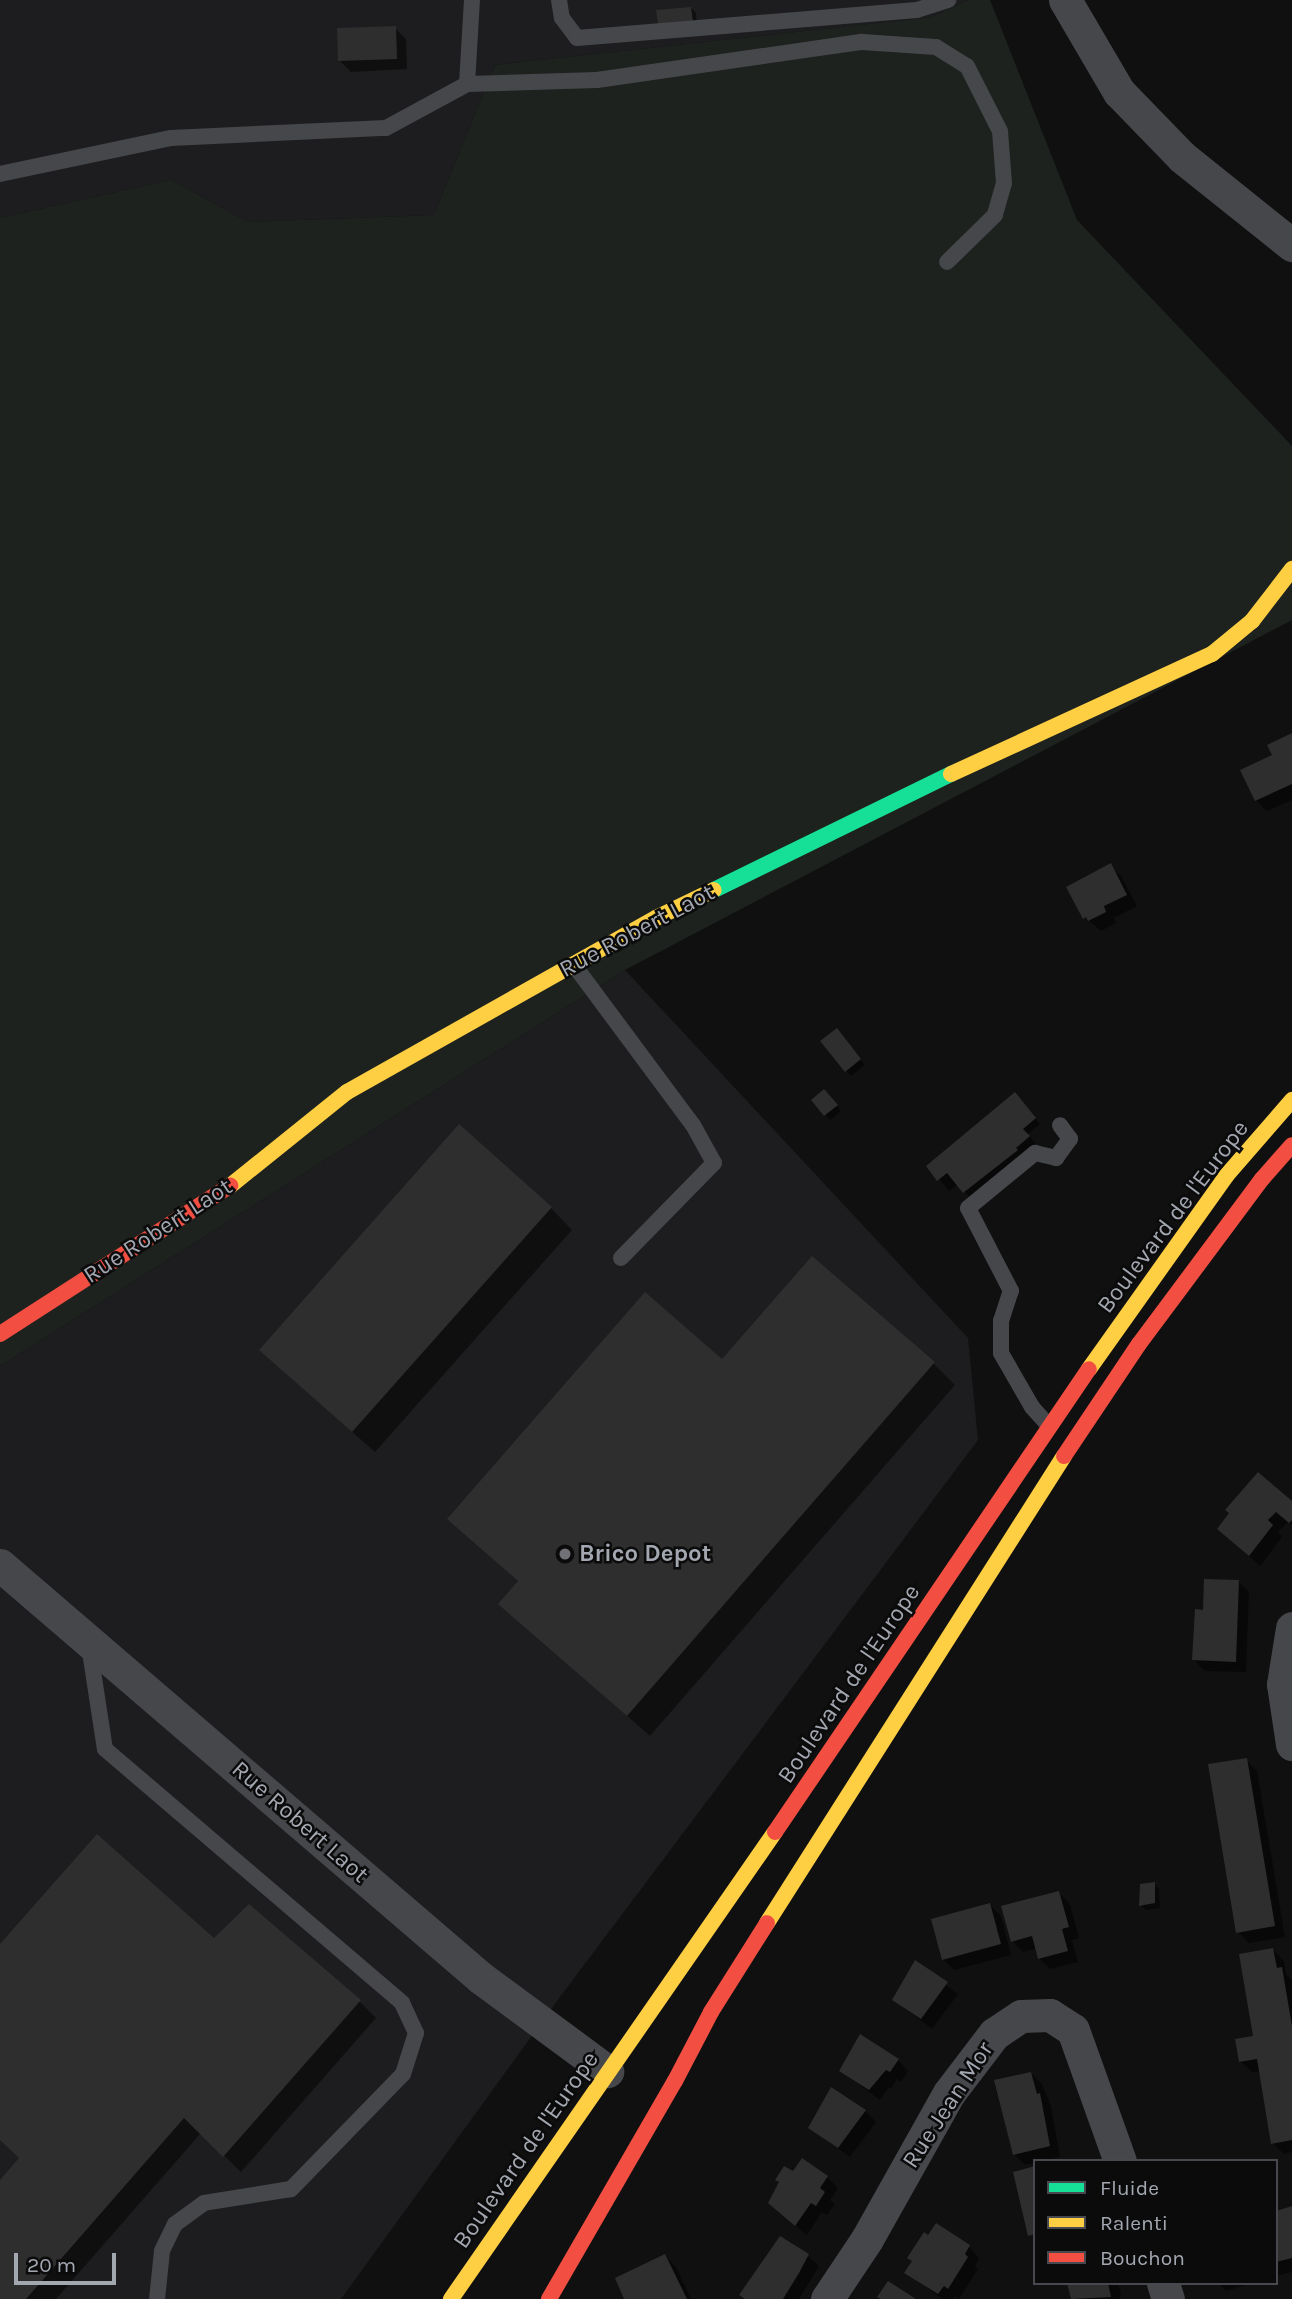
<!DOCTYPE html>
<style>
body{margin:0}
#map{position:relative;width:1292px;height:2299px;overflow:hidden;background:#101011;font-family:Karla,sans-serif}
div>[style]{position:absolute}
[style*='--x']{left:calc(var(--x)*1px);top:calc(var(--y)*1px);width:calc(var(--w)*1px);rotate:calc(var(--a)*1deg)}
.built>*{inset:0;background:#1d1d1f}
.green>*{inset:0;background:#1d221e}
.shadow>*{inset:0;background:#0007}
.building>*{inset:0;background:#2e2e2f}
.lane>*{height:16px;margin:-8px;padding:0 8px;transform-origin:8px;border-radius:8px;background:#46474a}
.street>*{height:33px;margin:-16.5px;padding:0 16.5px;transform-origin:16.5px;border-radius:16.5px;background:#46474a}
.fast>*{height:16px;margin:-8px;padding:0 8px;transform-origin:8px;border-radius:8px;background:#16e098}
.slow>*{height:16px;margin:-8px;padding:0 8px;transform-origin:8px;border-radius:8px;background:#ffcf43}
.jam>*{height:16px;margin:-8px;padding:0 8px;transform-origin:8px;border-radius:8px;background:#f24e42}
.dots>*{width:19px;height:19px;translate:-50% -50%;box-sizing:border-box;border:4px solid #0b0b0c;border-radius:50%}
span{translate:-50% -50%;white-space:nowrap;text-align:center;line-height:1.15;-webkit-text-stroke:5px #0b0b0c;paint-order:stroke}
.street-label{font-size:24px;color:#a3a7b0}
.poi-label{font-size:24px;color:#a3a7b0;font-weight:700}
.left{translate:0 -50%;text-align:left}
.legend{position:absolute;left:1033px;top:2159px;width:245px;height:126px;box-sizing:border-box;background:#0b0b0c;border:2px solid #48494e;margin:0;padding:9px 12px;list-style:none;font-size:21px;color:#a3a7b0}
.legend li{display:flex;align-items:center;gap:14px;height:35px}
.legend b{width:35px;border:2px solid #48494e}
.scale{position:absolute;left:14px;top:2253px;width:102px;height:32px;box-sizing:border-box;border:4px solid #a3a7b0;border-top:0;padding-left:9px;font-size:21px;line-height:24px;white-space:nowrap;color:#a3a7b0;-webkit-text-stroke:5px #0b0b0c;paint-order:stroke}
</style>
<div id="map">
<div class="built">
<i style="clip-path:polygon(0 0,968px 0,932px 17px,495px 65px,434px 215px,248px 222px,171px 180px,0 218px)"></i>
<i style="clip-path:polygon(625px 970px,968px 1338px,978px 1440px,560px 1997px,341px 2299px,0 2299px,0 1366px)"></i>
</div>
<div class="green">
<i style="clip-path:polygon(968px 0,990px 0,1077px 220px,1292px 446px,1292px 620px,625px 970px,0 1366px,0 218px,171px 180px,248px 222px,434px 215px,495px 65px,932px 17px)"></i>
</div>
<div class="shadow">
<i style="clip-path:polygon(691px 8px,696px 13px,697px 26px,664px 29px)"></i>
<i style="clip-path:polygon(395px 28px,406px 39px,407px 69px,351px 72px,340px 61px)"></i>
<i style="clip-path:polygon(1292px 735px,1292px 800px,1267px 811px,1256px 800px,1274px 756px)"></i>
<i style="clip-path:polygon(1110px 866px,1121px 876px,1137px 906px,1114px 918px,1116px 923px,1101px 931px,1085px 917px)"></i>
<i style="clip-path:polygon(841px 1036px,865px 1065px,851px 1076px,846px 1071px)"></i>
<i style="clip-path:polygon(829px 1096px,841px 1111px,830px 1120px,813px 1101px)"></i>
<i style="clip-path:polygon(1020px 1100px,1040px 1124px,1028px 1134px,1039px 1148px,975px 1203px,958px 1184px,949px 1191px,928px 1166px)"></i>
<i style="clip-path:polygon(551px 1208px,572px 1230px,375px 1452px,283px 1371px)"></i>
<i style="clip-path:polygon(722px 1362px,934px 1364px,955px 1385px,650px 1736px,500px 1604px,519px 1582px,450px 1519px)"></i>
<i style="clip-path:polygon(1292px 1503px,1292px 1525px,1288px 1522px,1278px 1532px,1282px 1537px,1260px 1566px,1219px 1529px)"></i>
<i style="clip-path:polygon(1238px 1581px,1249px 1592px,1246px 1672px,1205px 1671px,1194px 1660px,1204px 1612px)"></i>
<i style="clip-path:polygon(1246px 1760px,1257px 1771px,1285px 1937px,1249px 1943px,1238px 1932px)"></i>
<i style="clip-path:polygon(1154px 1884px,1159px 1889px,1160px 1908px,1146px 1910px,1141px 1905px)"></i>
<i style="clip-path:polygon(1059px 1893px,1070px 1904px,1079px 1938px,1072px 1940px,1078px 1962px,1050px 1969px,1039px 1958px,1037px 1948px,1023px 1952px,1012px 1941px)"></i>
<i style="clip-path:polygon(990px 1905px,1001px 1916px,1011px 1955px,954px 1970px,943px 1959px)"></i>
<i style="clip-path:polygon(214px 1941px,359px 2001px,376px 2018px,241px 2172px,201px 2133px,56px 2299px,0 2299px,0 2182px,21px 2158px,0 2139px,0 1947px)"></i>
<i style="clip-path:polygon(1273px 1950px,1284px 1961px,1286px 1974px,1292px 1980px,1292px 2152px,1284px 2154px,1273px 2143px,1261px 2071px,1252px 2072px,1241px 2062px,1255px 2037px)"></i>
<i style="clip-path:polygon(915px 1963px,958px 1994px,932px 2029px,894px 2000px)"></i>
<i style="clip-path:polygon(898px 2060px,908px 2071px,901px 2082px,897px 2079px,891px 2089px,889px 2087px,880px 2100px,841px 2071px)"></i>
<i style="clip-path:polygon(1031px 2073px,1042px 2084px,1051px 2106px,1060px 2157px,1025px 2165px,1014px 2154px)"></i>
<i style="clip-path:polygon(865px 2111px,876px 2122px,850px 2157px,810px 2128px)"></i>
<i style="clip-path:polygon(794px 2174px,827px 2177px,838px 2188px,830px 2200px,835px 2204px,827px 2215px,822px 2212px,807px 2235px,781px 2214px)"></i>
<i style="clip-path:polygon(1292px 2208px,1292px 2272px,1276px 2276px,1276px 2218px)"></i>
<i style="clip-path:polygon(969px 2247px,979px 2258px,975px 2266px,978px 2269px,959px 2299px,955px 2296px,953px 2299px,942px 2299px,906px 2272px)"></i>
<i style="clip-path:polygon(665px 2256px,676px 2267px,691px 2299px,626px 2299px)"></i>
<i style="clip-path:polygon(808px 2256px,819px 2266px,799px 2299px,746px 2299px)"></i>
<i style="clip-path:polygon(1069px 2283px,1118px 2283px,1121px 2294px,1119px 2299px,1073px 2299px)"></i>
<i style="clip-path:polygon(1218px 2283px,1252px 2283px,1226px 2291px)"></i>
</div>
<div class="building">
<i style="clip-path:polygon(691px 7px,693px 22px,658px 24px,656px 10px)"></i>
<i style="clip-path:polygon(396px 26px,397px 59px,338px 61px,337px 28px)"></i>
<i style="clip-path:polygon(1292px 733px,1292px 784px,1255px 801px,1240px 770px,1272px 755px,1267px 745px)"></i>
<i style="clip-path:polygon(1111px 863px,1127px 895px,1104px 906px,1106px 912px,1088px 921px,1086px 917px,1083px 919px,1066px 887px)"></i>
<i style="clip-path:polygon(837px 1028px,861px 1059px,845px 1072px,820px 1041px)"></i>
<i style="clip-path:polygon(824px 1089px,838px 1105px,824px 1116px,811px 1100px)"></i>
<i style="clip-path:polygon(1015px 1092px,1036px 1118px,1023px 1129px,1030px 1136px,1016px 1148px,1018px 1150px,963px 1193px,947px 1173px,937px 1181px,926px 1166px)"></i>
<i style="clip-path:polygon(459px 1124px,552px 1207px,352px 1432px,259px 1350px)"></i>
<i style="clip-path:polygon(812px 1256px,935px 1362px,627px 1716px,498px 1604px,518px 1581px,447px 1519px,645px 1292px,722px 1359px)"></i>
<i style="clip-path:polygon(1258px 1472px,1292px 1501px,1292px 1520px,1289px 1523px,1276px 1512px,1268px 1520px,1273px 1525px,1249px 1556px,1217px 1529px,1229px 1513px,1225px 1510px)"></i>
<i style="clip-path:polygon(1204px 1579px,1239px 1580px,1236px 1662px,1192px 1660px,1195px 1609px,1203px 1610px)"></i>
<i style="clip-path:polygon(1247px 1758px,1275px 1926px,1236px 1933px,1208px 1764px)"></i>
<i style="clip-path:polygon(97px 1834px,214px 1938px,249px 1904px,361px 2000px,223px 2157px,184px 2118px,26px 2299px,0 2299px,0 2180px,19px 2158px,0 2140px,0 1944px)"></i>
<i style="clip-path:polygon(1155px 1882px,1155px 1903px,1139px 1906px,1140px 1884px)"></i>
<i style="clip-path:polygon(1059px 1891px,1069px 1927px,1062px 1929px,1068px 1951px,1038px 1959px,1032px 1936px,1011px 1942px,1001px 1906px)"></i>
<i style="clip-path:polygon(990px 1903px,1001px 1944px,942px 1960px,931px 1919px)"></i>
<i style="clip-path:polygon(1273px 1948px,1277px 1968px,1282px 1967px,1292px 2026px,1292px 2140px,1271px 2144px,1257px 2059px,1239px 2062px,1235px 2039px,1253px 2036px,1239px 1954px)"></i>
<i style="clip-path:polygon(915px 1960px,948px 1982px,921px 2019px,892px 2000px)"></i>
<i style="clip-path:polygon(860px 2034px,899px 2059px,890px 2072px,886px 2070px,869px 2090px,839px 2071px)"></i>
<i style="clip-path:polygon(1031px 2072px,1037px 2094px,1040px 2093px,1050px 2146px,1013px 2155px,994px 2080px)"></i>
<i style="clip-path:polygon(831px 2087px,866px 2110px,838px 2148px,808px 2128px)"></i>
<i style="clip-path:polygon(802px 2158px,828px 2176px,820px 2188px,825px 2192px,816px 2206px,811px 2203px,795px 2226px,768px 2203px,779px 2182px,775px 2180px,784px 2166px,793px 2171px)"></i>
<i style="clip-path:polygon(1035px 2166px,1035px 2234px,1028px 2236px,1013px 2172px)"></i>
<i style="clip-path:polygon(1292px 2206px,1292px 2258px,1276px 2262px,1276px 2211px)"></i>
<i style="clip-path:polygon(936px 2223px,970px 2245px,965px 2254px,968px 2257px,948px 2289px,944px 2286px,938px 2294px,904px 2273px,912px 2261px,907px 2258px,924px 2232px,928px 2235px)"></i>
<i style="clip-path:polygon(780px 2236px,809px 2254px,799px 2273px,783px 2299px,745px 2299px,739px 2295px)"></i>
<i style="clip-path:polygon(665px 2254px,687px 2299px,624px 2299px,615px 2278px)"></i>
<i style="clip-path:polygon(888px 2281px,916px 2299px,881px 2299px,877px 2297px)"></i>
<i style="clip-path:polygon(1067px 2283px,1108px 2283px,1111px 2297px,1071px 2299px)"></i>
</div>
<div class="lane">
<i style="--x:559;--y:0;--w:18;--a:81"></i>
<i style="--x:562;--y:18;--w:25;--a:53"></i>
<i style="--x:577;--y:38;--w:341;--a:-4.7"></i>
<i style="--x:917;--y:10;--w:33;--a:-18"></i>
<i style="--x:467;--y:84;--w:130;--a:-1.8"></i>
<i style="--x:597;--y:80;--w:268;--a:-8.2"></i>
<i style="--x:862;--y:42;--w:74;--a:3.9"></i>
<i style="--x:936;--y:47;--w:36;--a:32"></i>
<i style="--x:967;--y:66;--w:73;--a:63.1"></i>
<i style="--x:1000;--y:131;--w:52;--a:85.6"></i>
<i style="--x:1004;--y:183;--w:33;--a:106"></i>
<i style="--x:995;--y:215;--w:67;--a:135.6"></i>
<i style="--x:0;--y:174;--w:175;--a:-11.9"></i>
<i style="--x:171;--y:138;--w:215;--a:-2.7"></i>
<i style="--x:386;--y:128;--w:92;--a:-28.5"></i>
<i style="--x:467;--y:84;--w:84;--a:-86.6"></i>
<i style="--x:574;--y:965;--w:199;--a:53.4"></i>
<i style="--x:693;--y:1125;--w:43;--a:61.1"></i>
<i style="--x:714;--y:1163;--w:133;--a:134.4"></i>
<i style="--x:1049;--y:1426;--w:25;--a:-132"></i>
<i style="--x:1032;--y:1407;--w:62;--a:-119.9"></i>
<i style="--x:1001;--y:1353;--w:32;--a:-90"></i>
<i style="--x:1001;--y:1321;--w:32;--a:-72"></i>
<i style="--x:1011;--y:1291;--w:93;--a:-117.4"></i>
<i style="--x:968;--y:1208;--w:87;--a:-39.4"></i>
<i style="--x:1035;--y:1153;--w:22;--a:13"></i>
<i style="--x:1056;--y:1158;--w:24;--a:-54"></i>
<i style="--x:1070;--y:1139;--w:17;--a:-126"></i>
<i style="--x:89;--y:1645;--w:105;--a:81.3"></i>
<i style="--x:105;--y:1749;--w:391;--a:40.5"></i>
<i style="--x:402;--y:2003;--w:33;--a:65"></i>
<i style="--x:416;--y:2033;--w:43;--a:107.6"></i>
<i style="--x:403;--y:2074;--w:161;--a:134.2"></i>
<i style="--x:291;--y:2189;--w:88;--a:170.9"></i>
<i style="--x:204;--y:2203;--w:36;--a:144"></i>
<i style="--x:175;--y:2224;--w:30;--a:116"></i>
<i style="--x:162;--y:2251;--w:48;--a:95.9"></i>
</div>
<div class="street">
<i style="--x:1065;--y:0;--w:107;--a:59.6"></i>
<i style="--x:1119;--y:92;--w:91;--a:45.9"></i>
<i style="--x:1182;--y:157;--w:141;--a:38.7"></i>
<i style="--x:0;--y:1565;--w:634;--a:40.65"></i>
<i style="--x:481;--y:1978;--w:157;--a:36.4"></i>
<i style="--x:1292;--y:1628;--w:57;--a:99.1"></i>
<i style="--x:1283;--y:1684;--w:61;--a:81.5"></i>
<i style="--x:1163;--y:2283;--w:17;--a:73"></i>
<i style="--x:827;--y:2299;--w:72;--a:-56.3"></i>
<i style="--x:867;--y:2239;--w:167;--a:-60.7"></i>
<i style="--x:949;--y:2093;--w:74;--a:-52.7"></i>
<i style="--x:994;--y:2034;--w:32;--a:-34"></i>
<i style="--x:1021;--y:2016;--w:29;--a:-2"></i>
<i style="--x:1050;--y:2015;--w:27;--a:33"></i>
<i style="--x:1073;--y:2030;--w:139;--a:70.3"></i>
</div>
<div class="fast">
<i style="--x:714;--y:890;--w:264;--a:-26.1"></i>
</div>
<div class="slow">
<i style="--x:951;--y:774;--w:287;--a:-24.7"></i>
<i style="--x:1212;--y:654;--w:52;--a:-39.5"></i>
<i style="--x:1252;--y:621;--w:66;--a:-52.4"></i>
<i style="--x:230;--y:1186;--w:150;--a:-38.8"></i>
<i style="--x:347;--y:1092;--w:355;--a:-29.4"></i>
<i style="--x:656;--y:918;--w:64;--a:-25.8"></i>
<i style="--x:1089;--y:1369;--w:237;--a:-54.6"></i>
<i style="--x:1226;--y:1176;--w:101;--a:-49"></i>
<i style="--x:767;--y:1923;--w:553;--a:-57.54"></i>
<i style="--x:451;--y:2299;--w:568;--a:-55.25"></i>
</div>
<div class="jam">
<i style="--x:0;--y:1334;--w:274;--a:-32.8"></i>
<i style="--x:1064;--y:1456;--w:135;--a:-56.2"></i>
<i style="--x:1139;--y:1344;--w:206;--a:-53.3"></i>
<i style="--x:1262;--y:1179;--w:45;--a:-48.6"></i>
<i style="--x:775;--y:1832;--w:559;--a:-55.86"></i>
<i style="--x:549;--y:2299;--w:252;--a:-60"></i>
<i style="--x:675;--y:2081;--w:78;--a:-62.4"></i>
<i style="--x:711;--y:2012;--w:105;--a:-57.8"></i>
</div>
<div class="dots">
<i style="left:565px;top:1554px;background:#707278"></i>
</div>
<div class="street-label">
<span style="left:637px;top:931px;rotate:-28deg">Rue Robert Laot</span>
<span style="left:1173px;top:1217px;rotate:-53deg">Boulevard de l'Europe</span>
<span style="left:158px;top:1231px;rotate:-33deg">Rue Robert Laot</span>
<span style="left:849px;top:1684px;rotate:-56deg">Boulevard de l'Europe</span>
<span style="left:300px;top:1822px;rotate:41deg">Rue Robert Laot</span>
<span style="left:948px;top:2105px;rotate:-57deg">Rue Jean Mor</span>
<span style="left:526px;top:2150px;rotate:-55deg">Boulevard de l'Europe</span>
</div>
<div class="poi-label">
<span class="left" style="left:579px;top:1554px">Brico Depot</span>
</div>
<ul class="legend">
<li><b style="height:9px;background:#16e098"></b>Fluide</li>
<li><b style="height:9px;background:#ffcf43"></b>Ralenti</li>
<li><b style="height:9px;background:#f24e42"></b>Bouchon</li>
</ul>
<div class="scale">20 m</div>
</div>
